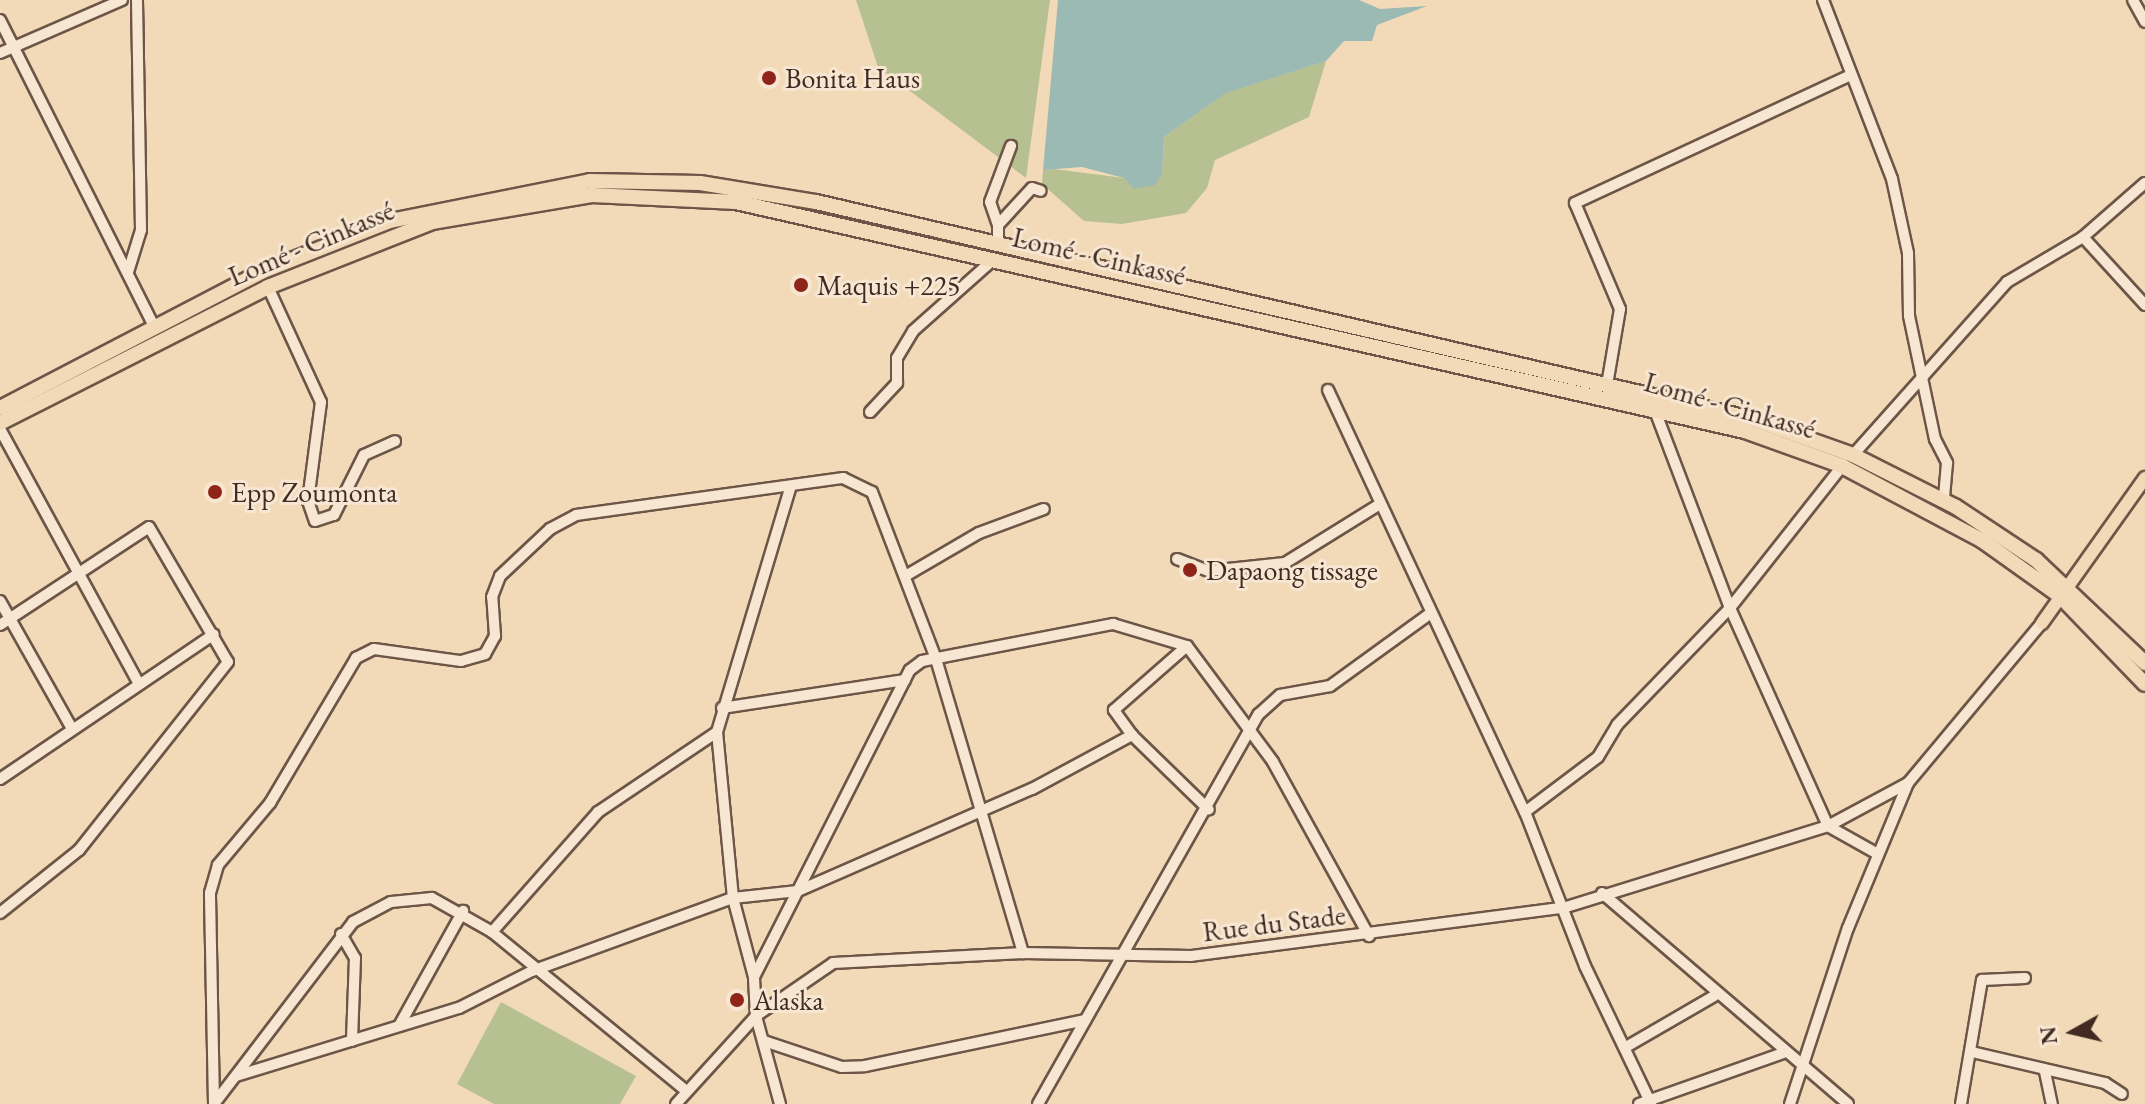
<!DOCTYPE html>
<meta charset="utf-8">
<style>
body{margin:0}
#map{position:relative;width:2145px;height:1104px;overflow:hidden;background:#f2dab9;font-family:"EB Garamond",serif}
div>[style]{position:absolute}
[style*='--x']{left:calc(var(--x)*1px);top:calc(var(--y)*1px);width:calc(var(--w)*1px);rotate:calc(var(--a)*1deg)}
.green>*{inset:0;background:#b7c091}
.water>*{inset:0;background:#9bbab3}
.roads{filter:drop-shadow(2px 0 #6d5647) drop-shadow(-2px 0 #6d5647) drop-shadow(0 2px #6d5647) drop-shadow(0 -2px #6d5647)}
.minor>*{height:10px;margin:-5px;padding:0 5px;transform-origin:5px;border-radius:5px;background:#f7e7d2}
.major>*{height:12px;margin:-6px;padding:0 6px;transform-origin:6px;border-radius:6px;background:#f2dab9}
.highway>*{height:14px;margin:-7px;padding:0 7px;transform-origin:7px;border-radius:7px;background:#f2dab9}
.dots>*{width:22px;height:22px;translate:-50% -50%;box-sizing:border-box;border:4px solid #f7e7d2;border-radius:50%}
span{translate:-50% -50%;white-space:nowrap;text-align:center;line-height:1.15;-webkit-text-stroke:6px #f7e7d2;paint-order:stroke}
.poi-label{font-size:28px;color:#412a21}
.left{translate:0 -50%;text-align:left}
.street-label{font-size:28px;color:#412a21}
.north{position:absolute;left:2033px;top:992px;width:80px;height:80px;-webkit-text-stroke:6px #f7e7d2;paint-order:stroke;rotate:262deg;font-size:22px;font-weight:700;line-height:32px;text-align:center;color:#412a21}
.north::after{content:'';display:block;margin:auto;width:28px;height:36px;background:#412a21;clip-path:polygon(50% 0,100% 100%,50% 72%,0 100%)}
</style>
<div id="map">
<div class="green">
<i style="clip-path:polygon(856px 0,1050px 0,1026px 178px,878px 67px)"></i>
<i style="clip-path:polygon(1326px 61px,1309px 117px,1215px 160px,1207px 188px,1186px 213px,1122px 224px,1084px 221px,1042px 184px,1043px 170px,1054px 169px,1124px 178px,1162px 174px,1164px 137px,1227px 92px)"></i>
<i style="clip-path:polygon(501px 1002px,636px 1076px,620px 1104px,494px 1104px,457px 1084px)"></i>
</div>
<div class="water">
<i style="clip-path:polygon(1058px 0,1359px 0,1380px 9px,1427px 6px,1377px 25px,1372px 41px,1344px 41px,1326px 61px,1226px 93px,1164px 137px,1162px 174px,1155px 185px,1134px 189px,1124px 178px,1082px 167px,1043px 170px)"></i>
</div>
<div class="roads">
<div class="minor">
<i style="--x:1823;--y:0;--w:192;--a:68.9"></i>
<i style="--x:1892;--y:179;--w:76;--a:77.8"></i>
<i style="--x:1908;--y:253;--w:63;--a:89.1"></i>
<i style="--x:1909;--y:316;--w:126;--a:78.1"></i>
<i style="--x:1935;--y:439;--w:27;--a:63"></i>
<i style="--x:1947;--y:463;--w:38;--a:95"></i>
<i style="--x:2133;--y:0;--w:25;--a:61"></i>
<i style="--x:0;--y:20;--w:345;--a:63.3"></i>
<i style="--x:0;--y:53;--w:133;--a:-23.5"></i>
<i style="--x:998;--y:225;--w:24;--a:-109"></i>
<i style="--x:990;--y:202;--w:60;--a:-69.4"></i>
<i style="--x:2083;--y:237;--w:92;--a:47.6"></i>
<i style="--x:998;--y:245;--w:20;--a:-90"></i>
<i style="--x:998;--y:225;--w:50;--a:-47.4"></i>
<i style="--x:1032;--y:188;--w:9;--a:18"></i>
<i style="--x:128;--y:272;--w:44;--a:-72.8"></i>
<i style="--x:141;--y:230;--w:230;--a:-91"></i>
<i style="--x:268;--y:287;--w:127;--a:65.3"></i>
<i style="--x:321;--y:402;--w:100;--a:97.5"></i>
<i style="--x:308;--y:501;--w:21;--a:71"></i>
<i style="--x:315;--y:521;--w:20;--a:-18"></i>
<i style="--x:334;--y:515;--w:67;--a:-63.4"></i>
<i style="--x:364;--y:455;--w:34;--a:-24"></i>
<i style="--x:1607;--y:385;--w:77;--a:-80.3"></i>
<i style="--x:1620;--y:309;--w:115;--a:-113"></i>
<i style="--x:1575;--y:203;--w:302;--a:-24.9"></i>
<i style="--x:1328;--y:390;--w:466;--a:65"></i>
<i style="--x:1525;--y:812;--w:165;--a:68.7"></i>
<i style="--x:1585;--y:966;--w:153;--a:64.4"></i>
<i style="--x:1654;--y:408;--w:214;--a:69.2"></i>
<i style="--x:1730;--y:608;--w:239;--a:65.8"></i>
<i style="--x:1828;--y:826;--w:55;--a:29.4"></i>
<i style="--x:870;--y:412;--w:40;--a:-47"></i>
<i style="--x:897;--y:383;--w:25;--a:-90"></i>
<i style="--x:897;--y:358;--w:31;--a:-59"></i>
<i style="--x:913;--y:331;--w:108;--a:-41.6"></i>
<i style="--x:0;--y:429;--w:288;--a:61.4"></i>
<i style="--x:1853;--y:455;--w:232;--a:-48.3"></i>
<i style="--x:2007;--y:282;--w:88;--a:-30.6"></i>
<i style="--x:2083;--y:237;--w:82;--a:-41.1"></i>
<i style="--x:1177;--y:559;--w:34;--a:21"></i>
<i style="--x:1209;--y:571;--w:76;--a:-6"></i>
<i style="--x:1285;--y:563;--w:108;--a:-31.8"></i>
<i style="--x:907;--y:575;--w:83;--a:-30.3"></i>
<i style="--x:979;--y:533;--w:69;--a:-20.3"></i>
<i style="--x:0;--y:601;--w:147;--a:60.6"></i>
<i style="--x:0;--y:625;--w:178;--a:-33.3"></i>
<i style="--x:149;--y:527;--w:156;--a:59.7"></i>
<i style="--x:228;--y:662;--w:240;--a:128.4"></i>
<i style="--x:79;--y:850;--w:101;--a:141.4"></i>
<i style="--x:722;--y:708;--w:185;--a:-8.7"></i>
<i style="--x:1132;--y:735;--w:31;--a:-126"></i>
<i style="--x:1114;--y:710;--w:97;--a:-41.2"></i>
<i style="--x:0;--y:779;--w:258;--a:-34.1"></i>
<i style="--x:1525;--y:812;--w:91;--a:-37"></i>
<i style="--x:1598;--y:757;--w:37;--a:-59"></i>
<i style="--x:1617;--y:725;--w:163;--a:-46"></i>
<i style="--x:1730;--y:608;--w:181;--a:-51.7"></i>
<i style="--x:1602;--y:893;--w:324;--a:40.6"></i>
<i style="--x:492;--y:932;--w:160;--a:-48.5"></i>
<i style="--x:598;--y:812;--w:143;--a:-33.9"></i>
<i style="--x:341;--y:934;--w:28;--a:60"></i>
<i style="--x:355;--y:958;--w:83;--a:92.1"></i>
<i style="--x:754;--y:977;--w:82;--a:-104.9"></i>
<i style="--x:733;--y:898;--w:167;--a:-95.5"></i>
<i style="--x:717;--y:732;--w:254;--a:-73.3"></i>
<i style="--x:399;--y:1026;--w:132;--a:-60.9"></i>
<i style="--x:764;--y:1041;--w:82;--a:18.4"></i>
<i style="--x:842;--y:1067;--w:23;--a:-2"></i>
<i style="--x:865;--y:1066;--w:225;--a:-11.8"></i>
<i style="--x:1626;--y:1047;--w:102;--a:-30.1"></i>
<i style="--x:1972;--y:1052;--w:137;--a:13.1"></i>
<i style="--x:2105;--y:1083;--w:20;--a:33"></i>
<i style="--x:2045;--y:1072;--w:33;--a:78"></i>
<i style="--x:236;--y:1076;--w:233;--a:-17"></i>
<i style="--x:459;--y:1008;--w:82;--a:-26.9"></i>
<i style="--x:532;--y:971;--w:214;--a:-20"></i>
<i style="--x:733;--y:898;--w:65;--a:-6.1"></i>
<i style="--x:798;--y:891;--w:255;--a:-23.6"></i>
<i style="--x:1032;--y:789;--w:114;--a:-28.4"></i>
<i style="--x:1132;--y:735;--w:107;--a:44.2"></i>
<i style="--x:214;--y:1104;--w:211;--a:-91.1"></i>
<i style="--x:210;--y:893;--w:29;--a:-74"></i>
<i style="--x:218;--y:865;--w:81;--a:-50"></i>
<i style="--x:270;--y:803;--w:169;--a:-59.3"></i>
<i style="--x:356;--y:658;--w:20;--a:-27"></i>
<i style="--x:374;--y:649;--w:88;--a:7.9"></i>
<i style="--x:461;--y:661;--w:25;--a:-16"></i>
<i style="--x:485;--y:654;--w:21;--a:-61"></i>
<i style="--x:495;--y:636;--w:39;--a:-94"></i>
<i style="--x:492;--y:597;--w:22;--a:-69"></i>
<i style="--x:500;--y:576;--w:69;--a:-43.2"></i>
<i style="--x:550;--y:529;--w:30;--a:-28"></i>
<i style="--x:576;--y:515;--w:270;--a:-7.9"></i>
<i style="--x:843;--y:478;--w:32;--a:26"></i>
<i style="--x:872;--y:492;--w:179;--a:69"></i>
<i style="--x:936;--y:659;--w:307;--a:73.5"></i>
<i style="--x:214;--y:1104;--w:229;--a:-52.6"></i>
<i style="--x:353;--y:922;--w:43;--a:-27.8"></i>
<i style="--x:391;--y:902;--w:41;--a:-5.6"></i>
<i style="--x:432;--y:898;--w:69;--a:29.5"></i>
<i style="--x:492;--y:932;--w:249;--a:39.3"></i>
<i style="--x:676;--y:1104;--w:119;--a:-47.7"></i>
<i style="--x:756;--y:1016;--w:93;--a:-34.5"></i>
<i style="--x:833;--y:963;--w:190;--a:-3"></i>
<i style="--x:1023;--y:953;--w:168;--a:1"></i>
<i style="--x:1191;--y:956;--w:375;--a:-7.4"></i>
<i style="--x:1563;--y:908;--w:277;--a:-17.2"></i>
<i style="--x:1828;--y:826;--w:91;--a:-28.3"></i>
<i style="--x:780;--y:1104;--w:91;--a:-105.3"></i>
<i style="--x:756;--y:1016;--w:39;--a:-93"></i>
<i style="--x:754;--y:977;--w:344;--a:-63.1"></i>
<i style="--x:910;--y:670;--w:15;--a:-37"></i>
<i style="--x:922;--y:661;--w:195;--a:-11"></i>
<i style="--x:1113;--y:624;--w:77;--a:16.6"></i>
<i style="--x:1187;--y:646;--w:144;--a:53.4"></i>
<i style="--x:1273;--y:762;--w:199;--a:61.1"></i>
<i style="--x:1038;--y:1104;--w:448;--a:-60.5"></i>
<i style="--x:1259;--y:714;--w:28;--a:-42"></i>
<i style="--x:1280;--y:695;--w:51;--a:-10.2"></i>
<i style="--x:1330;--y:686;--w:121;--a:-35.9"></i>
<i style="--x:1639;--y:1104;--w:153;--a:-19.5"></i>
<i style="--x:1790;--y:1104;--w:185;--a:-71.8"></i>
<i style="--x:1848;--y:928;--w:157;--a:-67.5"></i>
<i style="--x:1908;--y:783;--w:209;--a:-50.1"></i>
<i style="--x:1961;--y:1104;--w:126;--a:-80.4"></i>
<i style="--x:1982;--y:980;--w:43;--a:-2.7"></i>
</div>
<div class="major">
<i style="--x:2042;--y:623;--w:178;--a:-54.6"></i>
</div>
<div class="highway">
<i style="--x:0;--y:408;--w:294;--a:-27.5"></i>
<i style="--x:261;--y:272;--w:139;--a:-21.6"></i>
<i style="--x:390;--y:221;--w:204;--a:-11.3"></i>
<i style="--x:590;--y:181;--w:110;--a:1"></i>
<i style="--x:700;--y:183;--w:118;--a:9.3"></i>
<i style="--x:816;--y:202;--w:961;--a:13.05"></i>
<i style="--x:1752;--y:419;--w:107;--a:19.6"></i>
<i style="--x:1853;--y:455;--w:115;--a:26.8"></i>
<i style="--x:1956;--y:507;--w:96;--a:33.5"></i>
<i style="--x:2036;--y:560;--w:150;--a:43.4"></i>
<i style="--x:0;--y:423;--w:301;--a:-26.9"></i>
<i style="--x:268;--y:287;--w:176;--a:-21.6"></i>
<i style="--x:432;--y:222;--w:162;--a:-9.6"></i>
<i style="--x:592;--y:195;--w:144;--a:2.8"></i>
<i style="--x:736;--y:202;--w:1035;--a:12.79"></i>
<i style="--x:1745;--y:431;--w:103;--a:19.8"></i>
<i style="--x:1842;--y:466;--w:160;--a:28"></i>
<i style="--x:1983;--y:541;--w:95;--a:35.5"></i>
<i style="--x:2060;--y:596;--w:122;--a:46"></i>
</div>
</div>
<div class="dots">
<i style="left:769px;top:78px;background:#8f2418"></i>
<i style="left:801px;top:285px;background:#8f2418"></i>
<i style="left:215px;top:492px;background:#8f2418"></i>
<i style="left:1190px;top:570px;background:#8f2418"></i>
<i style="left:737px;top:1000px;background:#8f2418"></i>
</div>
<div class="poi-label">
<span class="left" style="left:785px;top:78px">Bonita Haus</span>
<span class="left" style="left:817px;top:285px">Maquis +225</span>
<span class="left" style="left:231px;top:492px">Epp Zoumonta</span>
<span class="left" style="left:1206px;top:570px">Dapaong tissage</span>
<span class="left" style="left:753px;top:1000px">Alaska</span>
</div>
<div class="street-label">
<span style="left:311px;top:243px;rotate:-23deg">Lomé - Cinkassé</span>
<span style="left:1099px;top:256px;rotate:13deg">Lomé - Cinkassé</span>
<span style="left:1730px;top:405px;rotate:16deg">Lomé - Cinkassé</span>
<span style="left:1274px;top:923px;rotate:-7deg">Rue du Stade</span>
</div>
<div class="north">N</div>
</div>
